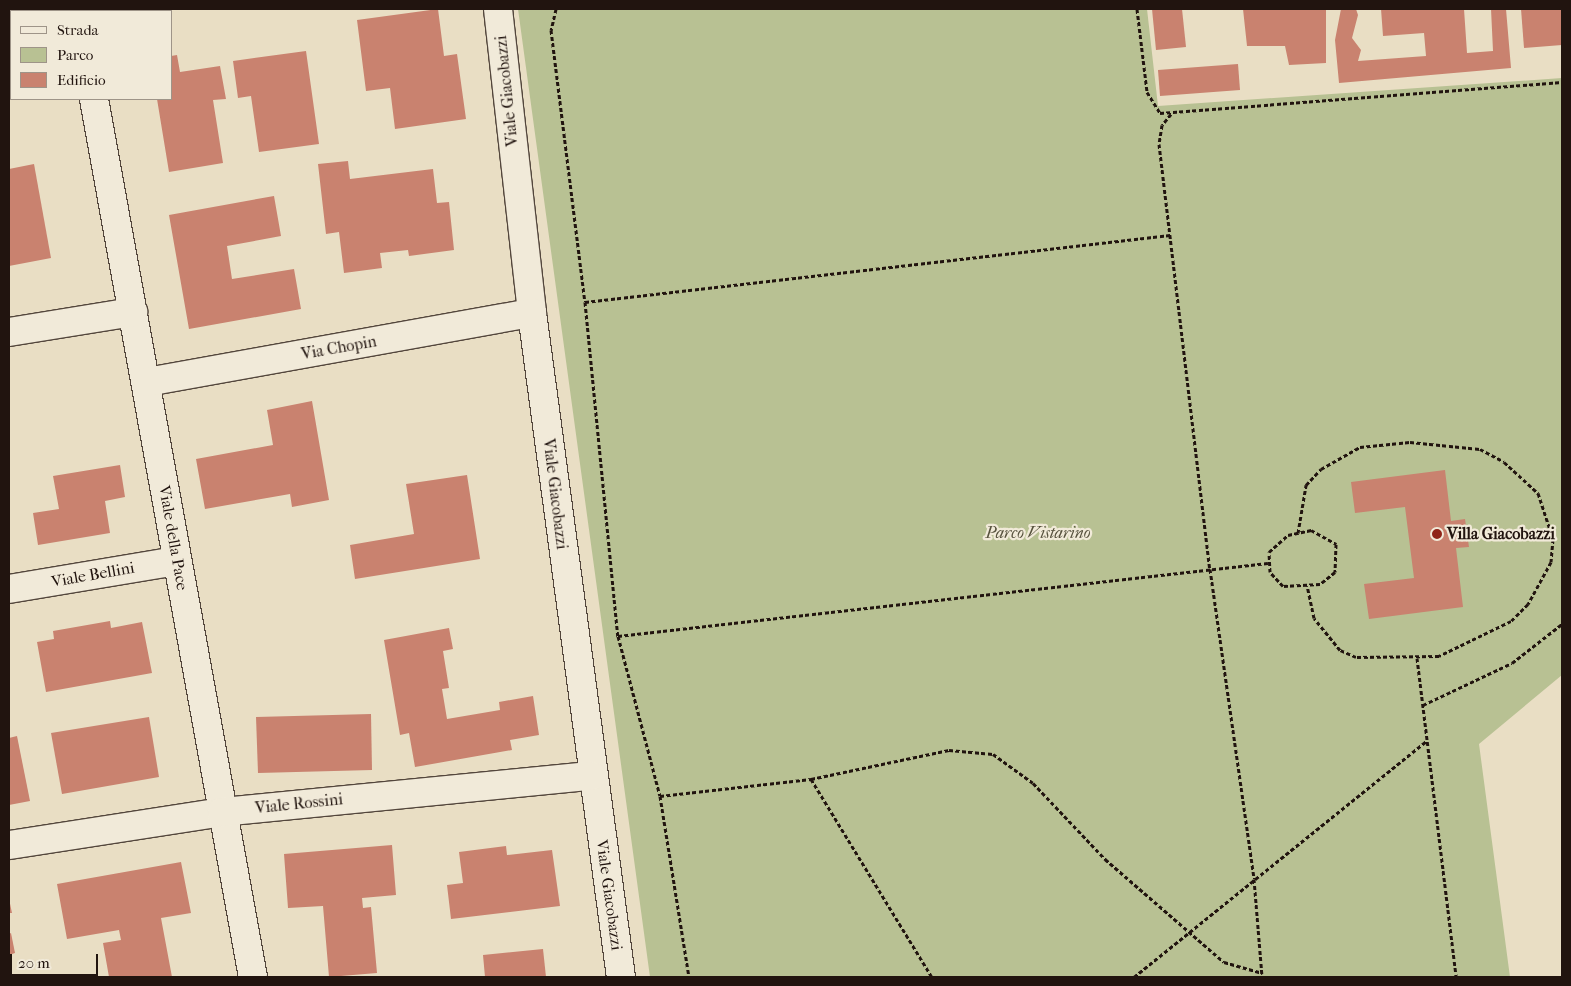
<!DOCTYPE html>
<style>
body{margin:0}
#map{position:relative;width:1571px;height:986px;overflow:hidden;background:#e9dec4;font-family:"IM FELL French Canon",serif}
div>[style]{position:absolute}
[style*='--x']{left:calc(var(--x)*1px);top:calc(var(--y)*1px);width:calc(var(--w)*1px);rotate:calc(var(--a)*1deg)}
.green>*{inset:0;background:#b8c193}
.building>*{inset:0;background:#c9826f}
.path>*{height:3px;margin-top:-1.5px;transform-origin:0;background:repeating-linear-gradient(90deg,#21140f 0 4px,transparent 0 6.5px)}
.roads{filter:drop-shadow(1px 0 #53463c) drop-shadow(-1px 0 #53463c) drop-shadow(0 1px #53463c) drop-shadow(0 -1px #53463c)}
.minor>*{height:28px;margin:-14px;padding:0 14px;transform-origin:14px;border-radius:14px;background:#f1ead9}
.dots>*{width:14px;height:14px;translate:-50% -50%;box-sizing:border-box;border:2px solid #f1ead9;border-radius:50%}
span{translate:-50% -50%;white-space:nowrap;text-align:center;line-height:1.15;-webkit-text-stroke:4.5px #f1ead9;paint-order:stroke}
.street-label{font-size:16px;color:#21140f}
.park-label{font-size:16px;color:#56513d;font-style:italic}
.poi-label{font-size:16px;color:#21140f;font-weight:700}
.left{translate:0 -50%;text-align:left}
.frame{position:absolute;inset:0;border:10px solid #21140f;pointer-events:none}
.legend{position:absolute;left:10px;top:10px;width:162px;height:90px;box-sizing:border-box;background:#f1ead9;border:1px solid #9e9488;margin:0;padding:6px 9px;list-style:none;font-size:15px;color:#21140f}
.legend li{display:flex;align-items:center;gap:10px;height:25px}
.legend b{width:25px;border:1px solid #9e9488}
.scale{position:absolute;left:10px;top:954px;width:88px;height:22px;box-sizing:border-box;border:2px solid #21140f;border-top:0;padding-left:6px;font-size:15px;line-height:18px;white-space:nowrap;color:#21140f;-webkit-text-stroke:4px #f1ead9;paint-order:stroke}
</style>
<div id="map">
<div class="green">
<i style="clip-path:polygon(518px 9px,1147px 9px,1158px 106px,1562px 78px,1562px 675px,1479px 744px,1510px 977px,650px 977px)"></i>
</div>
<div class="building">
<i style="clip-path:polygon(438px 9px,444px 56px,457px 54px,466px 119px,395px 129px,390px 88px,366px 91px,357px 20px)"></i>
<i style="clip-path:polygon(1152px 9px,1182px 9px,1186px 47px,1156px 50px)"></i>
<i style="clip-path:polygon(1243px 9px,1326px 9px,1326px 63px,1289px 65px,1285px 46px,1247px 46px)"></i>
<i style="clip-path:polygon(1341px 9px,1356px 9px,1358px 15px,1352px 38px,1361px 50px,1358px 61px,1426px 56px,1424px 33px,1383px 36px,1381px 9px,1464px 9px,1467px 53px,1493px 51px,1491px 9px,1506px 9px,1511px 68px,1339px 83px,1335px 40px)"></i>
<i style="clip-path:polygon(1521px 9px,1562px 9px,1562px 45px,1524px 48px)"></i>
<i style="clip-path:polygon(306px 51px,319px 144px,259px 152px,251px 96px,238px 98px,233px 61px)"></i>
<i style="clip-path:polygon(177px 55px,180px 72px,220px 66px,226px 99px,213px 100px,223px 163px,169px 172px,157px 99px,171px 99px,171px 56px)"></i>
<i style="clip-path:polygon(1238px 64px,1240px 90px,1160px 96px,1158px 70px)"></i>
<i style="clip-path:polygon(348px 161px,350px 179px,433px 169px,437px 203px,449px 202px,454px 250px,409px 256px,408px 250px,380px 253px,382px 268px,344px 273px,339px 232px,326px 234px,318px 164px)"></i>
<i style="clip-path:polygon(34px 164px,51px 258px,9px 266px,9px 169px)"></i>
<i style="clip-path:polygon(274px 196px,281px 236px,227px 246px,232px 279px,294px 269px,301px 309px,189px 329px,169px 215px)"></i>
<i style="clip-path:polygon(312px 401px,329px 500px,292px 507px,290px 494px,205px 509px,196px 459px,273px 445px,267px 410px)"></i>
<i style="clip-path:polygon(120px 465px,125px 497px,105px 501px,110px 533px,38px 545px,33px 513px,59px 509px,53px 476px)"></i>
<i style="clip-path:polygon(1445px 470px,1451px 521px,1465px 519px,1469px 547px,1456px 548px,1463px 607px,1369px 619px,1364px 584px,1414px 578px,1405px 507px,1355px 513px,1351px 482px)"></i>
<i style="clip-path:polygon(467px 475px,480px 559px,355px 579px,350px 545px,414px 534px,406px 484px)"></i>
<i style="clip-path:polygon(110px 621px,111px 628px,142px 622px,152px 673px,46px 692px,37px 642px,54px 639px,53px 631px)"></i>
<i style="clip-path:polygon(449px 628px,453px 649px,443px 651px,449px 688px,442px 689px,447px 719px,500px 710px,499px 702px,533px 696px,539px 735px,510px 740px,512px 750px,415px 767px,409px 733px,400px 735px,384px 640px)"></i>
<i style="clip-path:polygon(371px 714px,372px 770px,258px 773px,256px 717px)"></i>
<i style="clip-path:polygon(149px 717px,159px 777px,62px 794px,51px 733px)"></i>
<i style="clip-path:polygon(17px 736px,30px 801px,9px 805px,9px 738px)"></i>
<i style="clip-path:polygon(392px 845px,396px 895px,362px 898px,363px 908px,371px 907px,377px 973px,329px 977px,323px 906px,288px 908px,284px 854px)"></i>
<i style="clip-path:polygon(506px 846px,507px 855px,552px 850px,560px 906px,451px 919px,447px 885px,463px 883px,459px 852px)"></i>
<i style="clip-path:polygon(181px 862px,191px 913px,161px 918px,172px 977px,109px 977px,103px 943px,121px 940px,119px 930px,67px 939px,57px 884px)"></i>
<i style="clip-path:polygon(9px 899px,12px 913px,9px 913px)"></i>
<i style="clip-path:polygon(11px 933px,15px 953px,9px 955px,9px 934px)"></i>
<i style="clip-path:polygon(543px 949px,546px 977px,485px 977px,483px 955px)"></i>
</div>
<div class="path">
<i style="--x:49;--y:9;--w:2;--a:90"></i>
<i style="--x:556;--y:9;--w:22;--a:103"></i>
<i style="--x:551;--y:30;--w:274;--a:82.9"></i>
<i style="--x:585;--y:302;--w:336;--a:84.4"></i>
<i style="--x:618;--y:636;--w:165;--a:75.3"></i>
<i style="--x:660;--y:796;--w:183;--a:80.9"></i>
<i style="--x:1137;--y:9;--w:84;--a:83.1"></i>
<i style="--x:1147;--y:92;--w:25;--a:58"></i>
<i style="--x:1160;--y:113;--w:403;--a:-4.4"></i>
<i style="--x:1171;--y:114;--w:14;--a:129"></i>
<i style="--x:1162;--y:125;--w:19;--a:99"></i>
<i style="--x:1159;--y:144;--w:428;--a:83.2"></i>
<i style="--x:1210;--y:569;--w:313;--a:81.9"></i>
<i style="--x:1254;--y:879;--w:98;--a:85.3"></i>
<i style="--x:585;--y:302;--w:589;--a:-6.53"></i>
<i style="--x:1311;--y:530;--w:29;--a:29"></i>
<i style="--x:1336;--y:544;--w:28;--a:92"></i>
<i style="--x:1335;--y:572;--w:19;--a:141"></i>
<i style="--x:1320;--y:584;--w:37;--a:177"></i>
<i style="--x:1283;--y:586;--w:19;--a:-133"></i>
<i style="--x:1270;--y:572;--w:20;--a:-93"></i>
<i style="--x:1269;--y:552;--w:25;--a:-42"></i>
<i style="--x:1288;--y:535;--w:24;--a:-12"></i>
<i style="--x:1298;--y:533;--w:49;--a:-80.5"></i>
<i style="--x:1306;--y:485;--w:22;--a:-47"></i>
<i style="--x:1321;--y:469;--w:45;--a:-29.4"></i>
<i style="--x:1360;--y:447;--w:50;--a:-5.7"></i>
<i style="--x:1410;--y:442;--w:70;--a:5.7"></i>
<i style="--x:1480;--y:449;--w:27;--a:28"></i>
<i style="--x:1504;--y:462;--w:46;--a:42.4"></i>
<i style="--x:1538;--y:493;--w:48;--a:71.9"></i>
<i style="--x:1553;--y:539;--w:23;--a:95"></i>
<i style="--x:1551;--y:562;--w:48;--a:118.7"></i>
<i style="--x:1528;--y:604;--w:24;--a:135"></i>
<i style="--x:1511;--y:621;--w:80;--a:154.1"></i>
<i style="--x:1439;--y:656;--w:83;--a:179.3"></i>
<i style="--x:1356;--y:657;--w:17;--a:-156"></i>
<i style="--x:1340;--y:650;--w:41;--a:-129.1"></i>
<i style="--x:1314;--y:618;--w:33;--a:-102"></i>
<i style="--x:618;--y:636;--w:654;--a:-6.41"></i>
<i style="--x:1417;--y:658;--w:321;--a:83"></i>
<i style="--x:1423;--y:705;--w:98;--a:-25.3"></i>
<i style="--x:1512;--y:663;--w:63;--a:-38"></i>
<i style="--x:811;--y:779;--w:232;--a:58.6"></i>
<i style="--x:660;--y:796;--w:152;--a:-6.4"></i>
<i style="--x:811;--y:779;--w:141;--a:-11.9"></i>
<i style="--x:949;--y:750;--w:44;--a:5.2"></i>
<i style="--x:993;--y:754;--w:49;--a:35.9"></i>
<i style="--x:1033;--y:783;--w:105;--a:46.5"></i>
<i style="--x:1105;--y:859;--w:157;--a:40.9"></i>
<i style="--x:1224;--y:962;--w:40;--a:16"></i>
<i style="--x:1134;--y:977;--w:375;--a:-38.9"></i>
</div>
<div class="roads">
<div class="minor">
<i style="--x:498;--y:9;--w:306;--a:83.6"></i>
<i style="--x:532;--y:313;--w:670;--a:82.37"></i>
<i style="--x:90;--y:11;--w:14;--a:-8"></i>
<i style="--x:9;--y:78;--w:2;--a:0"></i>
<i style="--x:94;--y:99;--w:892;--a:79.74"></i>
<i style="--x:9;--y:332;--w:126;--a:-9.2"></i>
<i style="--x:147;--y:382;--w:391;--a:-10.2"></i>
<i style="--x:9;--y:589;--w:170;--a:-9.5"></i>
<i style="--x:9;--y:845;--w:216;--a:-8.8"></i>
<i style="--x:222;--y:812;--w:371;--a:-5.6"></i>
</div>
</div>
<div class="dots">
<i style="left:1437px;top:534px;background:#8f2418"></i>
</div>
<div class="street-label">
<span style="left:507px;top:91px;rotate:-96deg">Viale Giacobazzi</span>
<span style="left:339px;top:348px;rotate:-10deg">Via Chopin</span>
<span style="left:555px;top:494px;rotate:83deg">Viale Giacobazzi</span>
<span style="left:173px;top:538px;rotate:80deg">Viale della Pace</span>
<span style="left:93px;top:575px;rotate:-10deg">Viale Bellini</span>
<span style="left:299px;top:804px;rotate:-6deg">Viale Rossini</span>
<span style="left:609px;top:895px;rotate:82deg">Viale Giacobazzi</span>
</div>
<div class="park-label">
<span style="left:1038px;top:533px">Parco Vistarino</span>
</div>
<div class="poi-label">
<span class="left" style="left:1447px;top:534px">Villa Giacobazzi</span>
</div>
<div class="frame"></div>
<ul class="legend">
<li><b style="height:6px;background:#f1ead9"></b>Strada</li>
<li><b style="height:14px;background:#b8c193"></b>Parco</li>
<li><b style="height:14px;background:#c9826f"></b>Edificio</li>
</ul>
<div class="scale">20 m</div>
</div>
